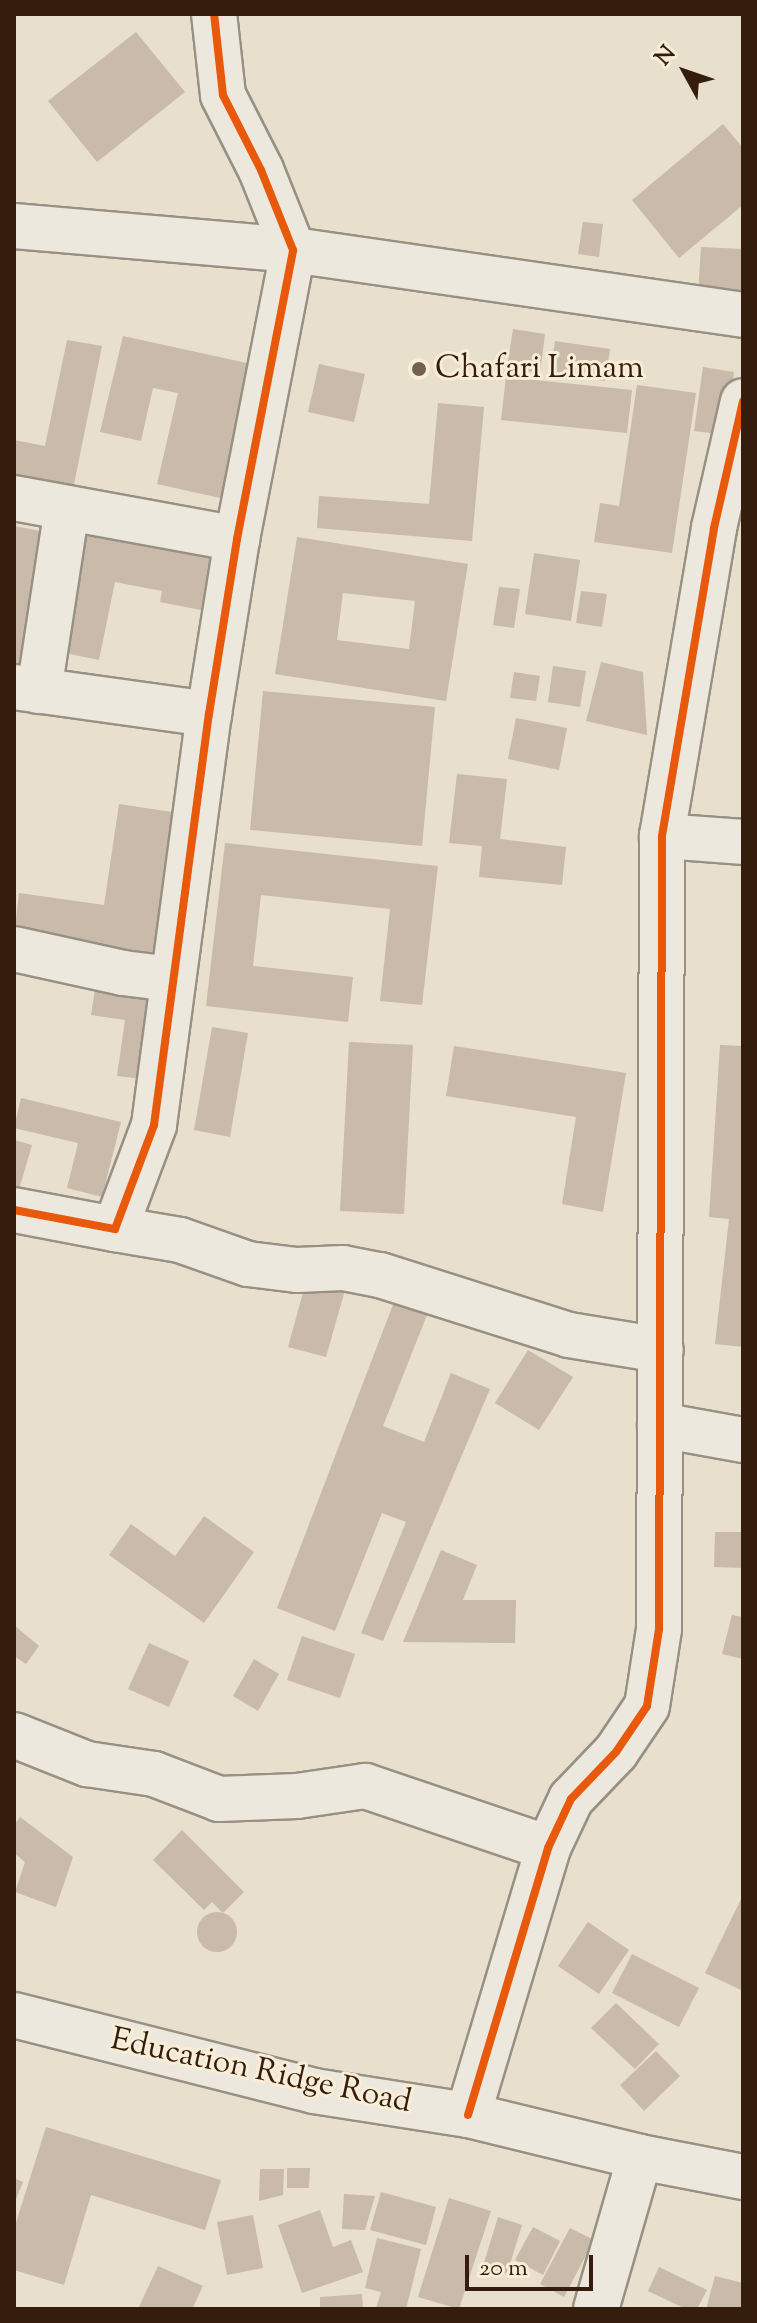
<!DOCTYPE html>
<style>
body{margin:0}
#map{position:relative;width:757px;height:2323px;overflow:hidden;background:#e8dfcc;font-family:"Sorts Mill Goudy",serif}
div>[style]{position:absolute}
[style*='--x']{left:calc(var(--x)*1px);top:calc(var(--y)*1px);width:calc(var(--w)*1px);rotate:calc(var(--a)*1deg)}
.building>*{inset:0;background:#c9baa9}
.round{border-radius:50%}
.roads{filter:drop-shadow(2px 0 #989083) drop-shadow(-2px 0 #989083) drop-shadow(0 2px #989083) drop-shadow(0 -2px #989083)}
.minor>*{height:44px;margin:-22px;padding:0 22px;transform-origin:22px;border-radius:22px;background:#ece8de}
.secondary>*{height:44px;margin:-22px;padding:0 22px;transform-origin:22px;border-radius:22px;background:#ece8de}
.cycleway>*{height:8px;margin:-4px;padding:0 4px;transform-origin:4px;border-radius:4px;background:#e8590c}
.dots>*{width:22px;height:22px;translate:-50% -50%;box-sizing:border-box;border:4px solid #f8edd6;border-radius:50%}
span{translate:-50% -50%;white-space:nowrap;text-align:center;line-height:1.15;-webkit-text-stroke:6px #f8edd6;paint-order:stroke}
.poi-label{font-size:32px;color:#351d0e}
.left{translate:0 -50%;text-align:left}
.street-label{font-size:32px;color:#351d0e}
.frame{position:absolute;inset:0;border:16px solid #351d0e;pointer-events:none}
.north{position:absolute;left:645px;top:32px;width:80px;height:80px;-webkit-text-stroke:6px #f8edd6;paint-order:stroke;rotate:310deg;font-size:22px;font-weight:700;line-height:32px;text-align:center;color:#351d0e}
.north::after{content:'';display:block;margin:auto;width:28px;height:36px;background:#351d0e;clip-path:polygon(50% 0,100% 100%,50% 72%,0 100%)}
.scale{position:absolute;left:465px;top:2255px;width:128px;height:36px;box-sizing:border-box;border:4px solid #351d0e;border-top:0;padding-left:10px;font-size:24px;line-height:28px;white-space:nowrap;color:#351d0e;-webkit-text-stroke:6px #f8edd6;paint-order:stroke}
</style>
<div id="map">
<div class="building">
<i style="clip-path:polygon(136px 32px,185px 92px,97px 162px,48px 101px)"></i>
<i style="clip-path:polygon(723px 124px,743px 148px,743px 205px,679px 258px,632px 200px)"></i>
<i style="clip-path:polygon(583px 222px,603px 224px,599px 257px,578px 254px)"></i>
<i style="clip-path:polygon(701px 247px,743px 249px,743px 297px,698px 295px)"></i>
<i style="clip-path:polygon(513px 329px,545px 334px,540px 373px,507px 368px)"></i>
<i style="clip-path:polygon(123px 336px,260px 366px,229px 500px,157px 484px,178px 393px,153px 388px,141px 441px,100px 432px)"></i>
<i style="clip-path:polygon(67px 340px,102px 346px,70px 504px,14px 492px,14px 440px,45px 446px)"></i>
<i style="clip-path:polygon(555px 341px,610px 349px,605px 381px,550px 374px)"></i>
<i style="clip-path:polygon(319px 364px,365px 374px,354px 422px,308px 412px)"></i>
<i style="clip-path:polygon(703px 367px,734px 372px,725px 435px,694px 431px)"></i>
<i style="clip-path:polygon(506px 377px,632px 390px,627px 433px,501px 420px)"></i>
<i style="clip-path:polygon(637px 385px,696px 393px,672px 553px,594px 542px,600px 503px,619px 506px)"></i>
<i style="clip-path:polygon(438px 403px,484px 407px,472px 541px,317px 528px,319px 496px,429px 504px)"></i>
<i style="clip-path:polygon(77px 521px,229px 551px,216px 613px,160px 602px,162px 591px,115px 582px,99px 660px,50px 650px)"></i>
<i style="clip-path:polygon(14px 526px,56px 534px,28px 670px,14px 667px)"></i>
<i style="clip-path:polygon(evenodd,297px 537px,468px 564px,446px 701px,275px 674px,297px 537px,343px 593px,415px 601px,409px 649px,337px 640px,343px 593px)"></i>
<i style="clip-path:polygon(534px 553px,580px 560px,571px 621px,525px 614px)"></i>
<i style="clip-path:polygon(499px 587px,520px 589px,514px 628px,493px 625px)"></i>
<i style="clip-path:polygon(581px 591px,607px 594px,602px 627px,576px 623px)"></i>
<i style="clip-path:polygon(601px 662px,643px 672px,647px 735px,586px 721px)"></i>
<i style="clip-path:polygon(553px 666px,586px 671px,580px 707px,548px 702px)"></i>
<i style="clip-path:polygon(514px 672px,540px 676px,536px 701px,510px 698px)"></i>
<i style="clip-path:polygon(263px 691px,435px 707px,422px 846px,250px 830px)"></i>
<i style="clip-path:polygon(516px 718px,567px 728px,559px 770px,508px 759px)"></i>
<i style="clip-path:polygon(457px 774px,507px 779px,500px 839px,566px 847px,562px 885px,479px 877px,482px 846px,449px 843px)"></i>
<i style="clip-path:polygon(119px 804px,185px 814px,163px 955px,119px 948px,117px 962px,14px 937px,19px 893px,104px 905px)"></i>
<i style="clip-path:polygon(225px 843px,438px 866px,422px 1005px,380px 1001px,390px 909px,261px 895px,253px 966px,353px 977px,348px 1022px,206px 1006px)"></i>
<i style="clip-path:polygon(96px 983px,156px 991px,144px 1079px,117px 1076px,125px 1020px,91px 1015px)"></i>
<i style="clip-path:polygon(212px 1027px,248px 1033px,230px 1137px,194px 1130px)"></i>
<i style="clip-path:polygon(349px 1042px,413px 1045px,404px 1214px,340px 1211px)"></i>
<i style="clip-path:polygon(720px 1045px,743px 1046px,743px 1347px,715px 1344px,729px 1219px,709px 1217px)"></i>
<i style="clip-path:polygon(454px 1046px,626px 1073px,603px 1212px,562px 1204px,576px 1117px,446px 1096px)"></i>
<i style="clip-path:polygon(21px 1098px,121px 1122px,102px 1197px,67px 1188px,78px 1143px,14px 1128px)"></i>
<i style="clip-path:polygon(14px 1140px,32px 1145px,18px 1193px,14px 1192px)"></i>
<i style="clip-path:polygon(304px 1289px,345px 1290px,326px 1357px,288px 1347px)"></i>
<i style="clip-path:polygon(394px 1302px,427px 1315px,383px 1426px,424px 1442px,451px 1373px,490px 1389px,383px 1641px,361px 1633px,406px 1522px,382px 1513px,335px 1631px,277px 1608px)"></i>
<i style="clip-path:polygon(528px 1350px,573px 1377px,539px 1430px,495px 1403px)"></i>
<i style="clip-path:polygon(204px 1516px,254px 1552px,204px 1623px,109px 1555px,131px 1524px,175px 1556px)"></i>
<i style="clip-path:polygon(715px 1532px,743px 1532px,743px 1568px,714px 1567px)"></i>
<i style="clip-path:polygon(441px 1550px,477px 1565px,463px 1600px,516px 1600px,515px 1643px,403px 1642px)"></i>
<i style="clip-path:polygon(732px 1615px,743px 1617px,743px 1659px,722px 1654px)"></i>
<i style="clip-path:polygon(14px 1625px,39px 1646px,26px 1664px,14px 1656px)"></i>
<i style="clip-path:polygon(302px 1636px,355px 1654px,340px 1698px,287px 1680px)"></i>
<i style="clip-path:polygon(149px 1643px,189px 1661px,169px 1707px,128px 1689px)"></i>
<i style="clip-path:polygon(254px 1659px,279px 1674px,258px 1711px,233px 1696px)"></i>
<i style="clip-path:polygon(20px 1817px,73px 1857px,56px 1907px,15px 1892px,25px 1862px,14px 1853px,14px 1825px)"></i>
<i style="clip-path:polygon(182px 1830px,244px 1892px,223px 1913px,212px 1902px,204px 1910px,153px 1860px)"></i>
<i style="clip-path:polygon(743px 1895px,743px 1991px,705px 1973px)"></i>
<i class="round" style="left:197px;top:1912px;width:40px;height:40px"></i>
<i style="clip-path:polygon(588px 1922px,629px 1950px,599px 1994px,558px 1966px)"></i>
<i style="clip-path:polygon(632px 1954px,699px 1988px,679px 2027px,612px 1993px)"></i>
<i style="clip-path:polygon(616px 2003px,659px 2044px,635px 2069px,591px 2028px)"></i>
<i style="clip-path:polygon(656px 2051px,680px 2076px,644px 2111px,620px 2085px)"></i>
<i style="clip-path:polygon(46px 2127px,221px 2180px,205px 2230px,91px 2195px,64px 2285px,14px 2270px,14px 2229px)"></i>
<i style="clip-path:polygon(287px 2168px,310px 2168px,309px 2188px,287px 2188px)"></i>
<i style="clip-path:polygon(260px 2169px,284px 2169px,283px 2195px,259px 2201px)"></i>
<i style="clip-path:polygon(14px 2178px,23px 2182px,14px 2204px)"></i>
<i style="clip-path:polygon(381px 2192px,436px 2207px,426px 2245px,370px 2230px)"></i>
<i style="clip-path:polygon(344px 2194px,375px 2196px,365px 2230px,342px 2229px)"></i>
<i style="clip-path:polygon(449px 2198px,491px 2211px,459px 2309px,418px 2297px)"></i>
<i style="clip-path:polygon(320px 2210px,333px 2247px,351px 2240px,363px 2272px,302px 2293px,278px 2225px)"></i>
<i style="clip-path:polygon(253px 2215px,263px 2268px,227px 2275px,217px 2222px)"></i>
<i style="clip-path:polygon(498px 2217px,522px 2225px,507px 2274px,483px 2266px)"></i>
<i style="clip-path:polygon(533px 2227px,560px 2241px,543px 2275px,515px 2260px)"></i>
<i style="clip-path:polygon(570px 2228px,594px 2240px,564px 2297px,540px 2284px)"></i>
<i style="clip-path:polygon(377px 2238px,421px 2249px,406px 2309px,376px 2309px,381px 2292px,365px 2288px)"></i>
<i style="clip-path:polygon(158px 2266px,203px 2286px,192px 2309px,138px 2309px)"></i>
<i style="clip-path:polygon(659px 2267px,707px 2290px,697px 2309px,686px 2309px,648px 2291px)"></i>
<i style="clip-path:polygon(715px 2276px,743px 2283px,743px 2309px,706px 2309px)"></i>
<i style="clip-path:polygon(362px 2294px,363px 2309px,320px 2309px,320px 2297px)"></i>
</div>
<div class="roads">
<div class="minor">
<i style="--x:14;--y:226;--w:280;--a:4.9"></i>
<i style="--x:293;--y:250;--w:455;--a:8.2"></i>
<i style="--x:14;--y:498;--w:227;--a:10.4"></i>
<i style="--x:14;--y:687;--w:197;--a:7.9"></i>
<i style="--x:39;--y:691;--w:185;--a:-81.3"></i>
<i style="--x:662;--y:836;--w:81;--a:4.2"></i>
<i style="--x:14;--y:949;--w:112;--a:12.4"></i>
<i style="--x:123;--y:973;--w:48;--a:7.1"></i>
<i style="--x:14;--y:1210;--w:103;--a:10.7"></i>
<i style="--x:115;--y:1229;--w:111;--a:-69.4"></i>
<i style="--x:154;--y:1125;--w:415;--a:-82.4"></i>
<i style="--x:209;--y:714;--w:177;--a:-80.9"></i>
<i style="--x:237;--y:539;--w:294;--a:-79"></i>
<i style="--x:293;--y:250;--w:86;--a:-111.8"></i>
<i style="--x:261;--y:170;--w:84;--a:-116.9"></i>
<i style="--x:223;--y:95;--w:81;--a:-96.3"></i>
<i style="--x:115;--y:1229;--w:66;--a:9.6"></i>
<i style="--x:180;--y:1240;--w:72;--a:19.4"></i>
<i style="--x:248;--y:1264;--w:49;--a:7"></i>
<i style="--x:297;--y:1270;--w:46;--a:-2.5"></i>
<i style="--x:343;--y:1268;--w:38;--a:11"></i>
<i style="--x:380;--y:1275;--w:198;--a:17.6"></i>
<i style="--x:569;--y:1335;--w:93;--a:9.3"></i>
<i style="--x:660;--y:1425;--w:84;--a:10.2"></i>
<i style="--x:14;--y:1735;--w:79;--a:21.7"></i>
<i style="--x:87;--y:1764;--w:68;--a:8.5"></i>
<i style="--x:154;--y:1774;--w:70;--a:21"></i>
<i style="--x:219;--y:1799;--w:78;--a:-2.2"></i>
<i style="--x:297;--y:1796;--w:69;--a:-8.4"></i>
<i style="--x:365;--y:1786;--w:193;--a:18.7"></i>
<i style="--x:468;--y:2115;--w:279;--a:-73.3"></i>
<i style="--x:548;--y:1848;--w:54;--a:-64.9"></i>
<i style="--x:571;--y:1799;--w:65;--a:-46.2"></i>
<i style="--x:616;--y:1752;--w:55;--a:-56"></i>
<i style="--x:647;--y:1706;--w:78;--a:-81.1"></i>
<i style="--x:659;--y:1629;--w:793;--a:-89.78"></i>
<i style="--x:662;--y:836;--w:312;--a:-80.4"></i>
<i style="--x:714;--y:528;--w:130;--a:-77.1"></i>
<i style="--x:596;--y:2309;--w:158;--a:-73.9"></i>
</div>
<div class="secondary">
<i style="--x:14;--y:2015;--w:309;--a:14.2"></i>
<i style="--x:314;--y:2091;--w:156;--a:8.9"></i>
<i style="--x:468;--y:2115;--w:177;--a:13.7"></i>
<i style="--x:640;--y:2157;--w:105;--a:11"></i>
</div>
</div>
<div class="cycleway">
<i style="--x:14;--y:1210;--w:103;--a:10.7"></i>
<i style="--x:115;--y:1229;--w:111;--a:-69.4"></i>
<i style="--x:154;--y:1125;--w:415;--a:-82.4"></i>
<i style="--x:209;--y:714;--w:177;--a:-80.9"></i>
<i style="--x:237;--y:539;--w:294;--a:-79"></i>
<i style="--x:293;--y:250;--w:86;--a:-111.8"></i>
<i style="--x:261;--y:170;--w:84;--a:-116.9"></i>
<i style="--x:223;--y:95;--w:81;--a:-96.3"></i>
<i style="--x:468;--y:2115;--w:279;--a:-73.3"></i>
<i style="--x:548;--y:1848;--w:54;--a:-64.9"></i>
<i style="--x:571;--y:1799;--w:65;--a:-46.2"></i>
<i style="--x:616;--y:1752;--w:55;--a:-56"></i>
<i style="--x:647;--y:1706;--w:78;--a:-81.1"></i>
<i style="--x:659;--y:1629;--w:793;--a:-89.78"></i>
<i style="--x:662;--y:836;--w:312;--a:-80.4"></i>
<i style="--x:714;--y:528;--w:130;--a:-77.1"></i>
</div>
<div class="dots">
<i style="left:419px;top:369px;background:#746150"></i>
</div>
<div class="poi-label">
<span class="left" style="left:435px;top:369px">Chafari Limam</span>
</div>
<div class="street-label">
<span style="left:261px;top:2072px;rotate:12deg">Education Ridge Road</span>
</div>
<div class="frame"></div>
<div class="north">N</div>
<div class="scale">20 m</div>
</div>
